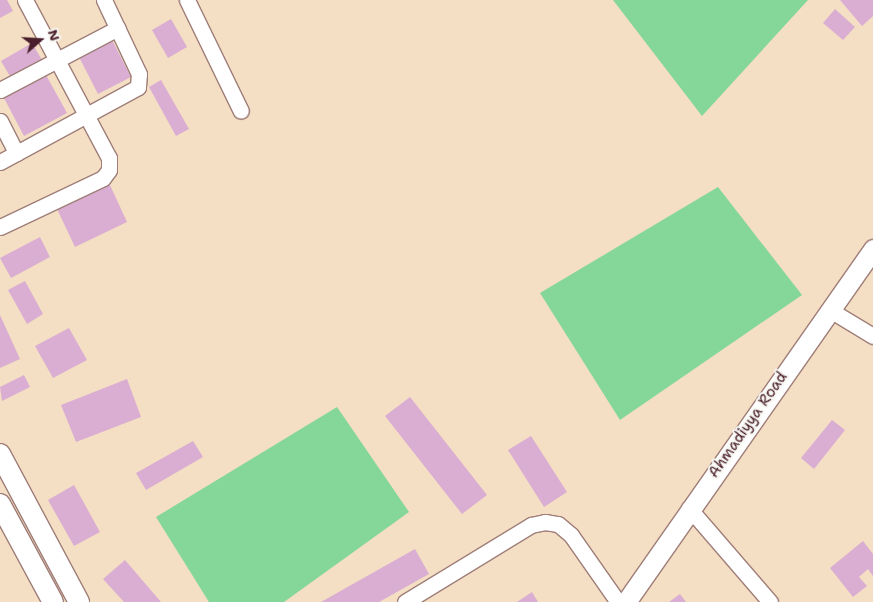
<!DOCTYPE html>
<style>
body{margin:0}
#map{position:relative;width:873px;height:602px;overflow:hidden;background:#f4dec4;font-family:"Shantell Sans",sans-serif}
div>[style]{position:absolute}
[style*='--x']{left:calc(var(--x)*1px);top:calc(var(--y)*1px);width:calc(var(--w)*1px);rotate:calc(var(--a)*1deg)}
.green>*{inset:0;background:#84d798}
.building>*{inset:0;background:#daaed2}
.roads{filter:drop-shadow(1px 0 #9f7e78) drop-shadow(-1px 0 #9f7e78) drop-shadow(0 1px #9f7e78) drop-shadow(0 -1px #9f7e78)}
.minor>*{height:15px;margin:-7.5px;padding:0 7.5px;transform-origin:7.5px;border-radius:7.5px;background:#fff}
.tertiary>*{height:19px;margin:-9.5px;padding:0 9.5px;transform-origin:9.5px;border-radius:9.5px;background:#fff}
.secondary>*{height:20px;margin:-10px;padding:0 10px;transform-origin:10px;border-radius:10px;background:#fff}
span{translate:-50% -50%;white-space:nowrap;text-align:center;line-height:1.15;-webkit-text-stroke:4px #f6f6f2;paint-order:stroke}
.street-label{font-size:15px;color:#4a1f2b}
.north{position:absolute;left:15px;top:15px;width:50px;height:50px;-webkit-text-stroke:4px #f6f6f2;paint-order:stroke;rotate:71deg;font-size:14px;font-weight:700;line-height:20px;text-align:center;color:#4a1f2b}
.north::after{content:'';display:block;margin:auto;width:18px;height:22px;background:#4a1f2b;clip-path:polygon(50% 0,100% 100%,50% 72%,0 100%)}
</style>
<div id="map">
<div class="green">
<i style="clip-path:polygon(613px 0,808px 0,702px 116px)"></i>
<i style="clip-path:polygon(718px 187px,802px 295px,620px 420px,540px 293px)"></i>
<i style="clip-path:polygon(337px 407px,409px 512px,284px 602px,209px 602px,156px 517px)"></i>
</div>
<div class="building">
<i style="clip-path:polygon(0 0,7px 0,13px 11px,0 18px)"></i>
<i style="clip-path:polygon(840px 0,873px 0,873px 16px,862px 26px)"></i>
<i style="clip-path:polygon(835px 9px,855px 27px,843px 40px,823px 23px)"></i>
<i style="clip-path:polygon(171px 19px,187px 47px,168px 58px,152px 30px)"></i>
<i style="clip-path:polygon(112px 40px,131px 77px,98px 94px,79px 57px)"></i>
<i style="clip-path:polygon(32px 43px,42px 60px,11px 78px,1px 61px)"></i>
<i style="clip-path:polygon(46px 75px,67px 113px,24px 136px,4px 98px)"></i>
<i style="clip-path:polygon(161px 80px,189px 129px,176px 136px,149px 87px)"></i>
<i style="clip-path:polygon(110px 185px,127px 222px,75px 247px,57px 209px)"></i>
<i style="clip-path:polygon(40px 237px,50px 257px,11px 278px,0 258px)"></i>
<i style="clip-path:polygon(25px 281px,43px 314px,27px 324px,8px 290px)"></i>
<i style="clip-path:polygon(0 315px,20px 359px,0 368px)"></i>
<i style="clip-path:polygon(69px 328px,87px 360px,53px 378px,35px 346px)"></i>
<i style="clip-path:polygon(24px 375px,30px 387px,2px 401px,0 387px)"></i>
<i style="clip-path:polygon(127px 379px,141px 417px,76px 442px,61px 405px)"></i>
<i style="clip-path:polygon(410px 397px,487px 495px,462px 514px,385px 416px)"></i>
<i style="clip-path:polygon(832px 420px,845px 430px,814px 469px,801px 458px)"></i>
<i style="clip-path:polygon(531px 436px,567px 492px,544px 507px,508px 450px)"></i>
<i style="clip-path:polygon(193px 441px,203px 457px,146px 490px,136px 473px)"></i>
<i style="clip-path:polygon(74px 485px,100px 532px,74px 546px,48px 500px)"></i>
<i style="clip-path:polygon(863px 541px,873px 554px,873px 576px,868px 569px,859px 577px,867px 586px,853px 597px,830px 568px)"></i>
<i style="clip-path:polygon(415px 549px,429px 574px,379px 602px,321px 602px)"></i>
<i style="clip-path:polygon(125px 560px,161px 602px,124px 602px,103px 579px)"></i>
<i style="clip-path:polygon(532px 592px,538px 602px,517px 602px)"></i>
<i style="clip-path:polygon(680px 594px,686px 602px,669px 602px)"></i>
</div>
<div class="roads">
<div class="minor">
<i style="--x:187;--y:0;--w:123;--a:64.1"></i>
<i style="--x:0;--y:90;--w:133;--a:-27.7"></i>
<i style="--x:0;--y:121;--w:36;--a:63"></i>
<i style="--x:0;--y:162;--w:157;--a:-28.5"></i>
<i style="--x:138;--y:87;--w:13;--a:-86"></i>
<i style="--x:139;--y:74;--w:82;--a:-115.3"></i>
<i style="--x:0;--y:227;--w:114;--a:-25.4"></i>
<i style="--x:103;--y:178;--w:10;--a:-53"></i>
<i style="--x:109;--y:170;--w:12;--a:-90"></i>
<i style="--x:109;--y:158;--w:179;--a:-118"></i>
<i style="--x:830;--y:310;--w:50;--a:31.2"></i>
<i style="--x:689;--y:508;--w:124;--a:49.2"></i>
<i style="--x:405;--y:602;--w:148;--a:-31.4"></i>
<i style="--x:531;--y:525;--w:14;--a:-12"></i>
<i style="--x:545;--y:522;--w:13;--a:9"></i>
<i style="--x:558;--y:524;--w:17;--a:40"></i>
<i style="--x:571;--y:535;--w:82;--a:55"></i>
</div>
<div class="tertiary">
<i style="--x:626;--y:602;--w:431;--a:-55"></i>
</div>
<div class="secondary">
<i style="--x:0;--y:454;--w:168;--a:61.9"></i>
<i style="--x:0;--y:504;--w:111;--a:61.6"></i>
</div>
</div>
<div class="street-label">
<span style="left:748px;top:425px;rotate:-55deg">Ahmadiyya Road</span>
</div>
<div class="north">N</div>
</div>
